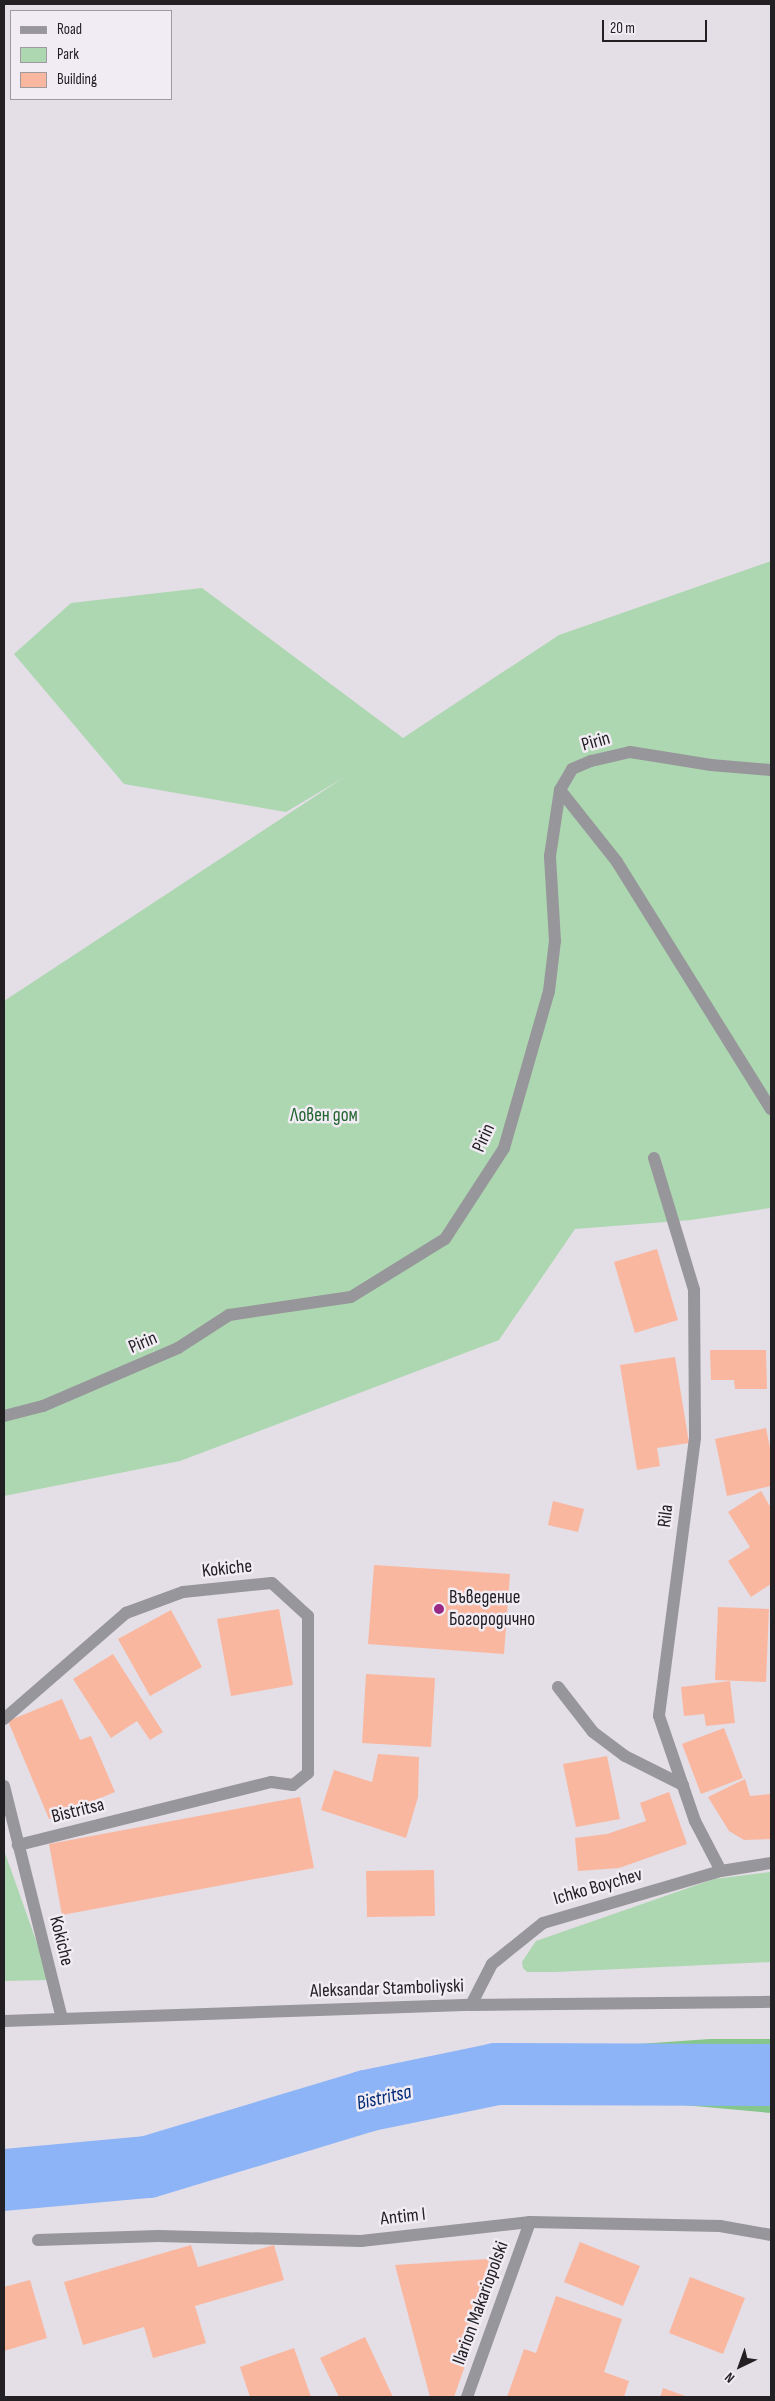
<!DOCTYPE html>
<meta charset="utf-8">
<style>
body{margin:0}
#map{position:relative;width:775px;height:2401px;overflow:hidden;background:#e4dee6;font-family:"Sofia Sans Condensed",sans-serif}
div>[style]{position:absolute}
[style*='--x']{left:calc(var(--x)*1px);top:calc(var(--y)*1px);width:calc(var(--w)*1px);rotate:calc(var(--a)*1deg)}
.green>*{inset:0;background:#add7b1}
.forest>*{inset:0;background:#84c68b}
.river>*{height:62px;margin:-31px;padding:0 31px;transform-origin:31px;border-radius:31px;background:#8cb4f7}
.building>*{inset:0;background:#fab79f}
.minor>*{height:12px;margin:-6px;padding:0 6px;transform-origin:6px;border-radius:6px;background:#97969a}
.dots>*{width:14px;height:14px;translate:-50% -50%;box-sizing:border-box;border:2px solid #f1ebf3;border-radius:50%}
span{translate:-50% -50%;white-space:nowrap;text-align:center;line-height:1.15;-webkit-text-stroke:5px #f1ebf3;paint-order:stroke}
.street-label{font-size:19px;color:#222023}
.park-label{font-size:19px;color:#20642e}
.poi-label{font-size:19px;color:#222023}
.left{translate:0 -50%;text-align:left}
.water-label{font-size:20px;color:#002b76;font-style:italic}
.frame{position:absolute;inset:0;border:5px solid #222023;pointer-events:none}
.legend{position:absolute;left:10px;top:10px;width:162px;height:90px;box-sizing:border-box;background:#f1ebf3;border:1px solid #9e9aa0;margin:0;padding:6px 9px;list-style:none;font-size:15px;color:#222023}
.legend li{display:flex;align-items:center;gap:10px;height:25px}
.legend b{width:25px;border:1px solid #9e9aa0}
.north{position:absolute;left:715px;top:2341px;width:50px;height:50px;-webkit-text-stroke:4px #f1ebf3;paint-order:stroke;rotate:222deg;font-size:14px;font-weight:700;line-height:20px;text-align:center;color:#222023}
.north::after{content:'';display:block;margin:auto;width:18px;height:22px;background:#222023;clip-path:polygon(50% 0,100% 100%,50% 72%,0 100%)}
.scale{position:absolute;left:602px;top:20px;width:105px;height:22px;box-sizing:border-box;border:2px solid #222023;border-top:0;padding-left:6px;font-size:15px;line-height:18px;white-space:nowrap;color:#222023;-webkit-text-stroke:4px #f1ebf3;paint-order:stroke}
</style>
<div id="map">
<div class="green">
<i style="clip-path:polygon(771px 561px,771px 1208px,691px 1220px,575px 1229px,499px 1340px,180px 1461px,4px 1496px,4px 1001px,343px 778px,286px 812px,124px 784px,14px 654px,71px 603px,202px 588px,403px 738px,559px 635px)"></i>
<i style="clip-path:polygon(4px 1853px,5px 1853px,50px 1980px,4px 1981px)"></i>
<i style="clip-path:polygon(771px 1872px,771px 1962px,555px 1972px,527px 1972px,523px 1968px,522px 1962px,536px 1941px,714px 1879px)"></i>
</div>
<div class="forest">
<i style="clip-path:polygon(710px 2039px,771px 2039px,771px 2113px,572px 2095px,524px 2052px)"></i>
</div>
<div class="river">
<i style="--x:4;--y:2180;--w:145;--a:-5.2"></i>
<i style="--x:148;--y:2167;--w:228;--a:-16.8"></i>
<i style="--x:366;--y:2101;--w:133;--a:-11.7"></i>
<i style="--x:496;--y:2074;--w:275;--a:0.2"></i>
</div>
<div class="building">
<i style="clip-path:polygon(657px 1249px,678px 1320px,635px 1333px,614px 1262px)"></i>
<i style="clip-path:polygon(710px 1350px,766px 1350px,767px 1389px,735px 1389px,734px 1380px,711px 1380px)"></i>
<i style="clip-path:polygon(675px 1357px,689px 1443px,657px 1448px,660px 1466px,637px 1470px,620px 1365px)"></i>
<i style="clip-path:polygon(766px 1428px,771px 1453px,771px 1486px,727px 1496px,715px 1439px)"></i>
<i style="clip-path:polygon(761px 1491px,771px 1508px,771px 1584px,751px 1597px,728px 1561px,750px 1547px,728px 1512px)"></i>
<i style="clip-path:polygon(553px 1501px,584px 1509px,578px 1532px,548px 1525px)"></i>
<i style="clip-path:polygon(374px 1565px,510px 1574px,504px 1654px,368px 1644px)"></i>
<i style="clip-path:polygon(718px 1607px,769px 1609px,766px 1682px,715px 1680px)"></i>
<i style="clip-path:polygon(279px 1609px,293px 1685px,231px 1696px,217px 1619px)"></i>
<i style="clip-path:polygon(171px 1610px,202px 1667px,150px 1696px,118px 1639px)"></i>
<i style="clip-path:polygon(113px 1654px,163px 1732px,150px 1740px,137px 1721px,111px 1738px,73px 1679px)"></i>
<i style="clip-path:polygon(366px 1674px,435px 1678px,431px 1747px,362px 1743px)"></i>
<i style="clip-path:polygon(730px 1681px,735px 1723px,706px 1726px,704px 1714px,684px 1716px,681px 1687px)"></i>
<i style="clip-path:polygon(62px 1699px,80px 1740px,91px 1736px,115px 1792px,49px 1819px,8px 1721px)"></i>
<i style="clip-path:polygon(724px 1728px,743px 1778px,701px 1794px,682px 1744px)"></i>
<i style="clip-path:polygon(378px 1754px,419px 1757px,418px 1797px,406px 1838px,321px 1810px,334px 1770px,372px 1782px)"></i>
<i style="clip-path:polygon(607px 1756px,620px 1819px,576px 1827px,563px 1764px)"></i>
<i style="clip-path:polygon(745px 1779px,750px 1796px,771px 1794px,771px 1839px,744px 1840px,729px 1831px,708px 1797px)"></i>
<i style="clip-path:polygon(669px 1792px,687px 1844px,619px 1868px,578px 1871px,575px 1838px,607px 1834px,646px 1821px,640px 1803px)"></i>
<i style="clip-path:polygon(300px 1797px,314px 1868px,62px 1915px,49px 1844px)"></i>
<i style="clip-path:polygon(434px 1870px,435px 1916px,367px 1917px,366px 1871px)"></i>
<i style="clip-path:polygon(580px 2242px,640px 2266px,623px 2306px,564px 2282px)"></i>
<i style="clip-path:polygon(191px 2245px,198px 2267px,274px 2245px,284px 2280px,195px 2306px,206px 2343px,153px 2358px,144px 2327px,83px 2345px,64px 2282px)"></i>
<i style="clip-path:polygon(503px 2258px,454px 2397px,430px 2397px,395px 2265px)"></i>
<i style="clip-path:polygon(690px 2277px,745px 2298px,723px 2354px,669px 2333px)"></i>
<i style="clip-path:polygon(30px 2280px,47px 2338px,4px 2351px,4px 2287px)"></i>
<i style="clip-path:polygon(556px 2296px,622px 2319px,604px 2372px,629px 2381px,624px 2397px,507px 2397px,524px 2349px,536px 2353px)"></i>
<i style="clip-path:polygon(365px 2337px,393px 2397px,339px 2397px,320px 2358px)"></i>
<i style="clip-path:polygon(294px 2348px,311px 2397px,250px 2397px,240px 2367px)"></i>
<i style="clip-path:polygon(663px 2388px,688px 2397px,660px 2397px)"></i>
</div>
<div class="minor">
<i style="--x:560;--y:790;--w:92;--a:51.6"></i>
<i style="--x:617;--y:862;--w:291;--a:58.1"></i>
<i style="--x:654;--y:1158;--w:138;--a:73.1"></i>
<i style="--x:694;--y:1290;--w:148;--a:89.6"></i>
<i style="--x:695;--y:1438;--w:280;--a:97.4"></i>
<i style="--x:659;--y:1716;--w:111;--a:71.1"></i>
<i style="--x:695;--y:1821;--w:56;--a:62.5"></i>
<i style="--x:4;--y:1416;--w:40;--a:-14.4"></i>
<i style="--x:43;--y:1406;--w:147;--a:-23.2"></i>
<i style="--x:178;--y:1348;--w:61;--a:-32.9"></i>
<i style="--x:229;--y:1315;--w:123;--a:-8.4"></i>
<i style="--x:351;--y:1297;--w:110;--a:-31.7"></i>
<i style="--x:445;--y:1239;--w:108;--a:-57"></i>
<i style="--x:504;--y:1148;--w:163;--a:-74"></i>
<i style="--x:549;--y:991;--w:50;--a:-83.2"></i>
<i style="--x:555;--y:941;--w:85;--a:-93.4"></i>
<i style="--x:550;--y:856;--w:67;--a:-81.4"></i>
<i style="--x:560;--y:790;--w:24;--a:-60"></i>
<i style="--x:572;--y:769;--w:21;--a:-23"></i>
<i style="--x:591;--y:761;--w:40;--a:-13"></i>
<i style="--x:630;--y:752;--w:82;--a:9.1"></i>
<i style="--x:711;--y:765;--w:60;--a:4.8"></i>
<i style="--x:558;--y:1687;--w:57;--a:52.1"></i>
<i style="--x:593;--y:1732;--w:40;--a:37"></i>
<i style="--x:625;--y:1756;--w:65;--a:26.6"></i>
<i style="--x:4;--y:1719;--w:162;--a:-41"></i>
<i style="--x:126;--y:1613;--w:61;--a:-20.2"></i>
<i style="--x:183;--y:1592;--w:89;--a:-5.8"></i>
<i style="--x:272;--y:1583;--w:49;--a:42.5"></i>
<i style="--x:308;--y:1616;--w:157;--a:90"></i>
<i style="--x:308;--y:1773;--w:19;--a:141"></i>
<i style="--x:293;--y:1785;--w:22;--a:-172"></i>
<i style="--x:271;--y:1782;--w:261;--a:166"></i>
<i style="--x:4;--y:1786;--w:240;--a:76"></i>
<i style="--x:471;--y:2005;--w:46;--a:-62.9"></i>
<i style="--x:492;--y:1964;--w:65;--a:-38.8"></i>
<i style="--x:543;--y:1923;--w:185;--a:-16.3"></i>
<i style="--x:721;--y:1871;--w:51;--a:-9.1"></i>
<i style="--x:4;--y:2021;--w:467;--a:-2"></i>
<i style="--x:471;--y:2005;--w:300;--a:-0.6"></i>
<i style="--x:38;--y:2240;--w:120;--a:-1.9"></i>
<i style="--x:158;--y:2236;--w:203;--a:1.4"></i>
<i style="--x:361;--y:2241;--w:170;--a:-6.4"></i>
<i style="--x:530;--y:2222;--w:190;--a:1.2"></i>
<i style="--x:720;--y:2226;--w:52;--a:10"></i>
<i style="--x:467;--y:2397;--w:186;--a:-70.2"></i>
</div>
<div class="dots">
<i style="left:439px;top:1609px;background:#9a2885"></i>
</div>
<div class="street-label">
<span style="left:596px;top:742px;rotate:-16deg">Pirin</span>
<span style="left:484px;top:1138px;rotate:-66deg">Pirin</span>
<span style="left:143px;top:1343px;rotate:-23deg">Pirin</span>
<span style="left:666px;top:1516px;rotate:-83deg">Rila</span>
<span style="left:227px;top:1569px;rotate:-6deg">Kokiche</span>
<span style="left:78px;top:1811px;rotate:-14deg">Bistritsa</span>
<span style="left:598px;top:1887px;rotate:-16deg">Ichko Boychev</span>
<span style="left:61px;top:1941px;rotate:76deg">Kokiche</span>
<span style="left:387px;top:1989px;rotate:-2deg">Aleksandar Stamboliyski</span>
<span style="left:403px;top:2217px;rotate:-6deg">Antim I</span>
<span style="left:481px;top:2303px;rotate:-70deg">Ilarion Makariopolski</span>
</div>
<div class="park-label">
<span style="left:324px;top:1116px">Ловен дом</span>
</div>
<div class="poi-label">
<span class="left" style="left:449px;top:1609px">Въведение<br>Богородично</span>
</div>
<div class="water-label">
<span style="left:384px;top:2098px;rotate:-13deg">Bistritsa</span>
</div>
<div class="frame"></div>
<ul class="legend">
<li><b style="height:6px;background:#97969a"></b>Road</li>
<li><b style="height:14px;background:#add7b1"></b>Park</li>
<li><b style="height:14px;background:#fab79f"></b>Building</li>
</ul>
<div class="north">N</div>
<div class="scale">20 m</div>
</div>
